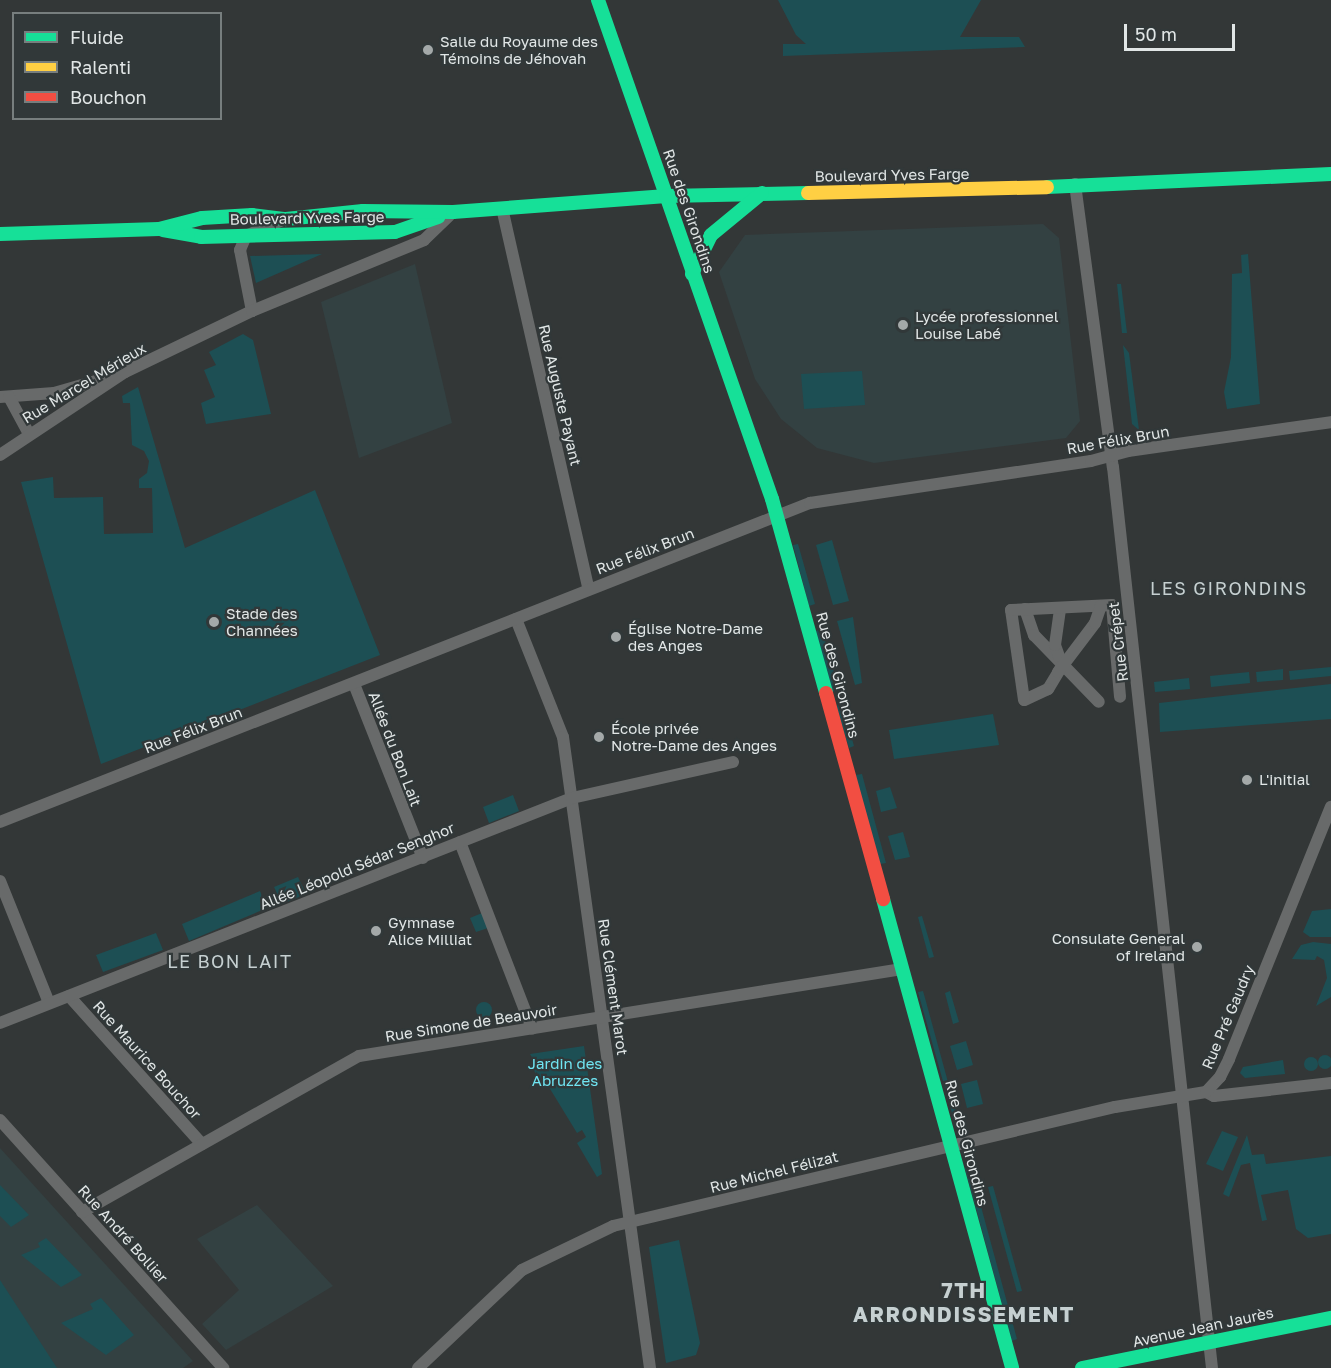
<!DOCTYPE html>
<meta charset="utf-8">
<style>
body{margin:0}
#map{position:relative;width:1331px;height:1368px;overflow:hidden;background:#333737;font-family:"Golos Text",sans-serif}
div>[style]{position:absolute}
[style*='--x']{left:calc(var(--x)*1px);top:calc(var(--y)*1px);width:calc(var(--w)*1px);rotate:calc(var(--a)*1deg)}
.built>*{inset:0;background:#334142}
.green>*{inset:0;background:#1d4f54}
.round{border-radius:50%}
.street>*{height:12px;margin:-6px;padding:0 6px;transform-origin:6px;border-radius:6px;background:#686a6a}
.fast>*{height:14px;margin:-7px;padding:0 7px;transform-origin:7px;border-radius:7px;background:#16e098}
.slow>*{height:14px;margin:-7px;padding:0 7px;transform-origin:7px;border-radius:7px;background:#ffcf43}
.jam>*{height:14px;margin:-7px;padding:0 7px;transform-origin:7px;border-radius:7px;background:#f24e42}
.dots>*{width:16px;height:16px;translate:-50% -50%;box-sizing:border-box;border:3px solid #313839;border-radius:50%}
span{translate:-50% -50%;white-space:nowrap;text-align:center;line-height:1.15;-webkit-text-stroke:4.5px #313839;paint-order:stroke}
.poi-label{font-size:15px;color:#e1e6e6}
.left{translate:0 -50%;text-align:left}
.right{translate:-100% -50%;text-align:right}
.street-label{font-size:15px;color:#e1e6e6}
.park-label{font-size:15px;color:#70e5f2}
.quarter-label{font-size:18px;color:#c6d0d1;letter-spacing:1.5px}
.district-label{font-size:21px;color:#c6d0d1;font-weight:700;letter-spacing:1.5px}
.legend{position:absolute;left:12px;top:12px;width:210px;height:108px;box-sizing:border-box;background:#313839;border:2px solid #777e7e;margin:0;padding:8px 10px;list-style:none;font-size:18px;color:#e1e6e6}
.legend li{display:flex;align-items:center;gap:12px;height:30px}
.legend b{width:30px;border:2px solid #777e7e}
.scale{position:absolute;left:1124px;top:24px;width:111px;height:27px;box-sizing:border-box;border:3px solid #e1e6e6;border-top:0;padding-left:8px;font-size:18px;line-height:21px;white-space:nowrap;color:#e1e6e6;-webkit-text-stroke:4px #313839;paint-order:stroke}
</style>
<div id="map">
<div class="built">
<i style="clip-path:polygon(1043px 224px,1059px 238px,1080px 421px,1066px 438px,874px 463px,817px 448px,781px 419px,755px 379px,719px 272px,745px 235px)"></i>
<i style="clip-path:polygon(415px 264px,452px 423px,359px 458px,321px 302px)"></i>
<i style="clip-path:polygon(0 1148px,193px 1361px,183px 1368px,0 1368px)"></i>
<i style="clip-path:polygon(257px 1205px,333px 1286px,226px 1350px,202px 1324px,239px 1290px,197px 1239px)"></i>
</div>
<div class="green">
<i style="clip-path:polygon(778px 0,981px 0,960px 37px,1019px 37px,1025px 47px,783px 56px,783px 44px,806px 44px,796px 35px)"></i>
<i style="clip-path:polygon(322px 254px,256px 283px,250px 256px)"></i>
<i style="clip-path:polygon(1248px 254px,1260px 404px,1227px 409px,1224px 392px,1231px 357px,1232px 274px,1242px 273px,1241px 255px)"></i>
<i style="clip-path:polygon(1117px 284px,1121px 284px,1127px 333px,1122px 333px)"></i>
<i style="clip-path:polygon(243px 334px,253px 340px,271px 414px,206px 424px,201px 403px,215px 397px,204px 370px,216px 365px,209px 352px)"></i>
<i style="clip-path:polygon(1123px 345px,1129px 353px,1139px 430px,1132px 424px)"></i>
<i style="clip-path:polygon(862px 371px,865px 405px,804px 409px,801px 374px)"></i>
<i style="clip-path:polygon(138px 387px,185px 548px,315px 490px,380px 655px,101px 764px,21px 482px,53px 477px,54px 498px,103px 497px,104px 534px,153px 533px,152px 488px,139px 488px,139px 479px,147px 473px,149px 461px,144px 451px,132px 445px,130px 403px,123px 403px,122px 396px)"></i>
<i style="clip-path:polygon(832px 540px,849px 601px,833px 605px,816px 545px)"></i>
<i style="clip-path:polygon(798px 544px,815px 604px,809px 606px,793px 545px)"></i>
<i style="clip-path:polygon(853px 617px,862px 683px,855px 685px,837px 621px)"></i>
<i style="clip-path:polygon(822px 629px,839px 690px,832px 692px,815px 631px)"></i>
<i style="clip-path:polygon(1331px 667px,1331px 676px,1290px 680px,1289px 671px)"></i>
<i style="clip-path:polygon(1283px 669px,1283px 680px,1257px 682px,1256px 672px)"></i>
<i style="clip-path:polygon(1249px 672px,1250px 683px,1211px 687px,1210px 676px)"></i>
<i style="clip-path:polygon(1189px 678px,1190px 689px,1155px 692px,1154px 682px)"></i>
<i style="clip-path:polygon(1331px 684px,1331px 719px,1160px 732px,1159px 703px)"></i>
<i style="clip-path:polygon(842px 704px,854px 746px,849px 748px,836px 706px)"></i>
<i style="clip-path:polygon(993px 714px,999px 745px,894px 759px,889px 730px)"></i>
<i style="clip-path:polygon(862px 774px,886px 863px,880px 864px,855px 775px)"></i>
<i style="clip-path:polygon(890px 787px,897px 808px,881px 812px,876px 791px)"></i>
<i style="clip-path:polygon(513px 795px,519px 811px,489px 823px,483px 807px)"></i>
<i style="clip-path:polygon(903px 832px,910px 857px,895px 860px,888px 836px)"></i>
<i style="clip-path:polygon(298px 877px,306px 894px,282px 904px,274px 887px)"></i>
<i style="clip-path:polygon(260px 891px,267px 908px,189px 941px,182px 924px)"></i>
<i style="clip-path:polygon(1331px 909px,1331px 937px,1310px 937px,1303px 932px,1312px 911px)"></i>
<i style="clip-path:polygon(482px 913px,488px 928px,476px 932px,470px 918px)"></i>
<i style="clip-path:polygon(922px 916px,934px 957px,929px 958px,918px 917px)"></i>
<i style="clip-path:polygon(156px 933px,163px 950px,103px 972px,96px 955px)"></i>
<i style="clip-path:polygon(1313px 942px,1331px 944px,1331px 997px,1316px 1006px,1327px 978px,1324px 960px,1317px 956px,1315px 960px,1292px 959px,1301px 945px)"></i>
<i style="clip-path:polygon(923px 991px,925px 998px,957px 1115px,953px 1117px,918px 992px)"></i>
<i style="clip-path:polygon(950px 991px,959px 1022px,953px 1024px,945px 993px)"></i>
<i class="round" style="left:476px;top:1002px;width:16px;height:16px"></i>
<i style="clip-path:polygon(966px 1041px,973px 1065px,957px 1070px,950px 1046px)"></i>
<i style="clip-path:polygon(584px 1046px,602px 1174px,597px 1177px,577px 1143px,586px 1137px,582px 1130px,577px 1133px,544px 1079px,540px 1080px,531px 1066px,535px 1063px,530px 1054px)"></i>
<i class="round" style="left:1318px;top:1055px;width:14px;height:14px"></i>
<i class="round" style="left:1304px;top:1057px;width:14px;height:14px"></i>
<i style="clip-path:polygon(1283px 1060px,1285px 1074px,1245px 1078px,1240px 1073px,1243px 1067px)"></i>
<i style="clip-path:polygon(977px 1080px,983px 1104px,967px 1108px,961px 1084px)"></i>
<i style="clip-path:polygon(1222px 1131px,1238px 1137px,1223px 1171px,1206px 1164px)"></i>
<i style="clip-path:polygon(1247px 1135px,1252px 1155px,1264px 1154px,1266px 1164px,1331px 1156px,1331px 1234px,1308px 1238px,1296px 1229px,1288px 1190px,1261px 1195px,1267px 1220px,1262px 1221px,1250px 1163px,1241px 1165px,1229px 1197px,1223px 1194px)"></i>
<i style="clip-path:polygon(970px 1166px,1017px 1339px,1012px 1341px,965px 1168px)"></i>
<i style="clip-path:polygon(0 1185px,29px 1215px,11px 1227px,0 1216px)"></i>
<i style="clip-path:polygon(993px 1186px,1022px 1291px,1017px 1292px,988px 1187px)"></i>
<i style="clip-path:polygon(46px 1238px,82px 1275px,61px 1287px,21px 1255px,40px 1247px,38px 1243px)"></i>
<i style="clip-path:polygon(679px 1240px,700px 1343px,696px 1355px,666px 1363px,649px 1247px)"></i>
<i style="clip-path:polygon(0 1280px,57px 1368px,0 1368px)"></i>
<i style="clip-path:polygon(101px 1298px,134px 1335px,106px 1355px,61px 1323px,93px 1309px,90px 1304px)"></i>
</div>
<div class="street">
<i style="--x:1075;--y:184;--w:286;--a:82.4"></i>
<i style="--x:1113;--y:467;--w:906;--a:83.73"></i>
<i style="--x:502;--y:208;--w:390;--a:77.2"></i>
<i style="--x:252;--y:311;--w:62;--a:-101.1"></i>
<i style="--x:240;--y:250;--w:15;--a:-67"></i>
<i style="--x:246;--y:236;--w:43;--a:-23.6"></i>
<i style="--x:0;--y:397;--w:54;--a:-4.2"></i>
<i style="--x:54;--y:393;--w:58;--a:-15.9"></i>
<i style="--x:9;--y:397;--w:42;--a:61.6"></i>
<i style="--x:0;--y:455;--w:150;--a:-33.6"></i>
<i style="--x:125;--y:372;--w:141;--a:-25.7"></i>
<i style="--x:252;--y:311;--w:186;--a:-22.4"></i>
<i style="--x:424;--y:240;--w:35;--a:-44"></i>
<i style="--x:1025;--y:609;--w:28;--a:71"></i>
<i style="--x:1034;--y:635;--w:93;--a:45.9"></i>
<i style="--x:516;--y:619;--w:127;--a:68.3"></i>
<i style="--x:563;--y:737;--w:637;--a:82.15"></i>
<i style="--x:1060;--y:659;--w:15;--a:-110"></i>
<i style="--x:1055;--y:645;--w:37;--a:-82"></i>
<i style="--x:1062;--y:666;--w:27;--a:121"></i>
<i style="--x:1048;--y:689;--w:26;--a:155"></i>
<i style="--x:1024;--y:700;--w:91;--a:-98.2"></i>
<i style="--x:1011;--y:610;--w:101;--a:-2.8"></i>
<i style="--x:1112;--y:605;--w:92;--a:85"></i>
<i style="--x:1058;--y:672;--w:61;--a:-52.9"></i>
<i style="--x:1095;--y:623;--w:18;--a:-71"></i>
<i style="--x:354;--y:684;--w:187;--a:68.4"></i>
<i style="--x:0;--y:822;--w:871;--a:-21.5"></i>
<i style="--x:810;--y:503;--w:284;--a:-8.5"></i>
<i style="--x:1091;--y:461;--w:38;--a:-15"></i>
<i style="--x:1128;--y:451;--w:205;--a:-8.1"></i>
<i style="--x:460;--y:842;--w:200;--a:68.9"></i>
<i style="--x:0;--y:881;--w:131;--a:68.1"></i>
<i style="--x:69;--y:996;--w:199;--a:48.1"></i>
<i style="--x:0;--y:1023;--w:615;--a:-21.47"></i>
<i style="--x:572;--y:798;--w:165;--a:-12.6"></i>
<i style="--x:1206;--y:1092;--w:9;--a:27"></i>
<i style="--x:1214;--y:1096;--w:118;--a:-6.3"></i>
<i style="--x:0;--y:1120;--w:334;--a:48"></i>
<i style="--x:82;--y:1212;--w:318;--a:-29.4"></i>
<i style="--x:359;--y:1056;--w:550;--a:-9.1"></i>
<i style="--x:418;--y:1368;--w:143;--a:-43.3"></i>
<i style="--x:522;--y:1270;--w:101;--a:-25.8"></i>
<i style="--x:613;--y:1226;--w:516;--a:-13.34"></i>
<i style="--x:1115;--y:1107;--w:92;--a:-9.4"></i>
<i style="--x:1206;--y:1092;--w:21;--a:-47"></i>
<i style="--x:1220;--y:1077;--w:20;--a:-63"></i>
<i style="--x:1229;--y:1059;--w:272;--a:-68"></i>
</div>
<div class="fast">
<i style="--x:598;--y:0;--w:528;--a:70.78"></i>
<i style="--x:772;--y:499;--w:201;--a:74.4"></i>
<i style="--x:1047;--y:187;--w:284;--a:-2.6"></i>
<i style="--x:163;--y:230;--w:39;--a:10"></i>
<i style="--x:201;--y:237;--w:194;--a:-1.5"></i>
<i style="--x:395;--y:232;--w:46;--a:-19.2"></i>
<i style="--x:0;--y:234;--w:159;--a:-1.8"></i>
<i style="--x:159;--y:229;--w:44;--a:-14.3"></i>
<i style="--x:202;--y:218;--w:50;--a:-3.4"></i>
<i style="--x:252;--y:215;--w:34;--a:7"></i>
<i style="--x:286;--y:219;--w:77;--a:-5.9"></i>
<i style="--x:363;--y:211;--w:90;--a:0.6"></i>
<i style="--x:453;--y:212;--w:214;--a:-4.3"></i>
<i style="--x:666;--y:196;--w:142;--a:-1.2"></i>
<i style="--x:692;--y:274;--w:43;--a:-64"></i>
<i style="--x:711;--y:235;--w:66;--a:-39.5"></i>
<i style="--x:883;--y:899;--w:486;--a:74.6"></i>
<i style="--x:1082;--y:1368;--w:254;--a:-11.4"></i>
</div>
<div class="slow">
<i style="--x:808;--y:193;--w:239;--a:-1.4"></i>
</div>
<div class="jam">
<i style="--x:826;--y:693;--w:214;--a:74.5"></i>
</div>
<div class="dots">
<i style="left:428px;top:50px;background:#a4a9a9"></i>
<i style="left:903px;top:325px;background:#a4a9a9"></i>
<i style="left:214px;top:622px;background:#a4a9a9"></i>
<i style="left:616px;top:637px;background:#a4a9a9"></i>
<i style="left:599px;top:737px;background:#a4a9a9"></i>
<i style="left:1247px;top:780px;background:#a4a9a9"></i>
<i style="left:376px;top:931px;background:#a4a9a9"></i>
<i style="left:1197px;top:947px;background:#a4a9a9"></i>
</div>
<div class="poi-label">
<span class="left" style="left:440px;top:50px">Salle du Royaume des<br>Témoins de Jéhovah</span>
<span class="left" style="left:915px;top:325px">Lycée professionnel<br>Louise Labé</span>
<span class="left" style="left:226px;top:622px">Stade des<br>Channées</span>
<span class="left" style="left:628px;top:637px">Église Notre-Dame<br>des Anges</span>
<span class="left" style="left:611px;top:737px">École privée<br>Notre-Dame des Anges</span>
<span class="left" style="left:1259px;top:780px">L'initial</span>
<span class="left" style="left:388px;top:931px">Gymnase<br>Alice Milliat</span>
<span class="right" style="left:1185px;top:947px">Consulate General<br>of Ireland</span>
</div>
<div class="street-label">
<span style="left:892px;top:175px;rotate:-1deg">Boulevard Yves Farge</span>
<span style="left:689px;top:211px;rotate:71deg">Rue des Girondins</span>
<span style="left:307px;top:218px;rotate:-1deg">Boulevard Yves Farge</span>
<span style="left:84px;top:383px;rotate:-31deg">Rue Marcel Mérieux</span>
<span style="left:560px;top:395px;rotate:77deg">Rue Auguste Payant</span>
<span style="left:1118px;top:440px;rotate:-10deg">Rue Félix Brun</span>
<span style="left:645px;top:551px;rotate:-21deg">Rue Félix Brun</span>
<span style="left:1118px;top:642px;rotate:-97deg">Rue Crépet</span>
<span style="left:838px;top:675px;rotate:75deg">Rue des Girondins</span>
<span style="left:193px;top:730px;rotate:-21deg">Rue Félix Brun</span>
<span style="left:395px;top:749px;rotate:69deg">Allée du Bon Lait</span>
<span style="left:357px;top:866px;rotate:-22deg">Allée Léopold Sédar Senghor</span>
<span style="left:613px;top:987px;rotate:82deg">Rue Clément Marot</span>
<span style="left:1228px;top:1017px;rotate:-67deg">Rue Pré Gaudry</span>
<span style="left:471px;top:1023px;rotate:-9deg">Rue Simone de Beauvoir</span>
<span style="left:147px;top:1060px;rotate:48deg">Rue Maurice Bouchor</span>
<span style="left:967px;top:1143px;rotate:75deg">Rue des Girondins</span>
<span style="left:774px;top:1172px;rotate:-14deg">Rue Michel Félizat</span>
<span style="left:123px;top:1234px;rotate:48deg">Rue André Bollier</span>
<span style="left:1203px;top:1327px;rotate:-12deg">Avenue Jean Jaurès</span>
</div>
<div class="park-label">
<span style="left:565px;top:1072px">Jardin des<br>Abruzzes</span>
</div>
<div class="quarter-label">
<span style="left:1229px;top:588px">LES GIRONDINS</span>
<span style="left:230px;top:961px">LE BON LAIT</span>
</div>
<div class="district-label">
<span style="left:964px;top:1302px">7TH<br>ARRONDISSEMENT</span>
</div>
<ul class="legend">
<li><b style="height:8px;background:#16e098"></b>Fluide</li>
<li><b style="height:8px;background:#ffcf43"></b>Ralenti</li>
<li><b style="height:8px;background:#f24e42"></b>Bouchon</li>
</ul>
<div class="scale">50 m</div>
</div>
